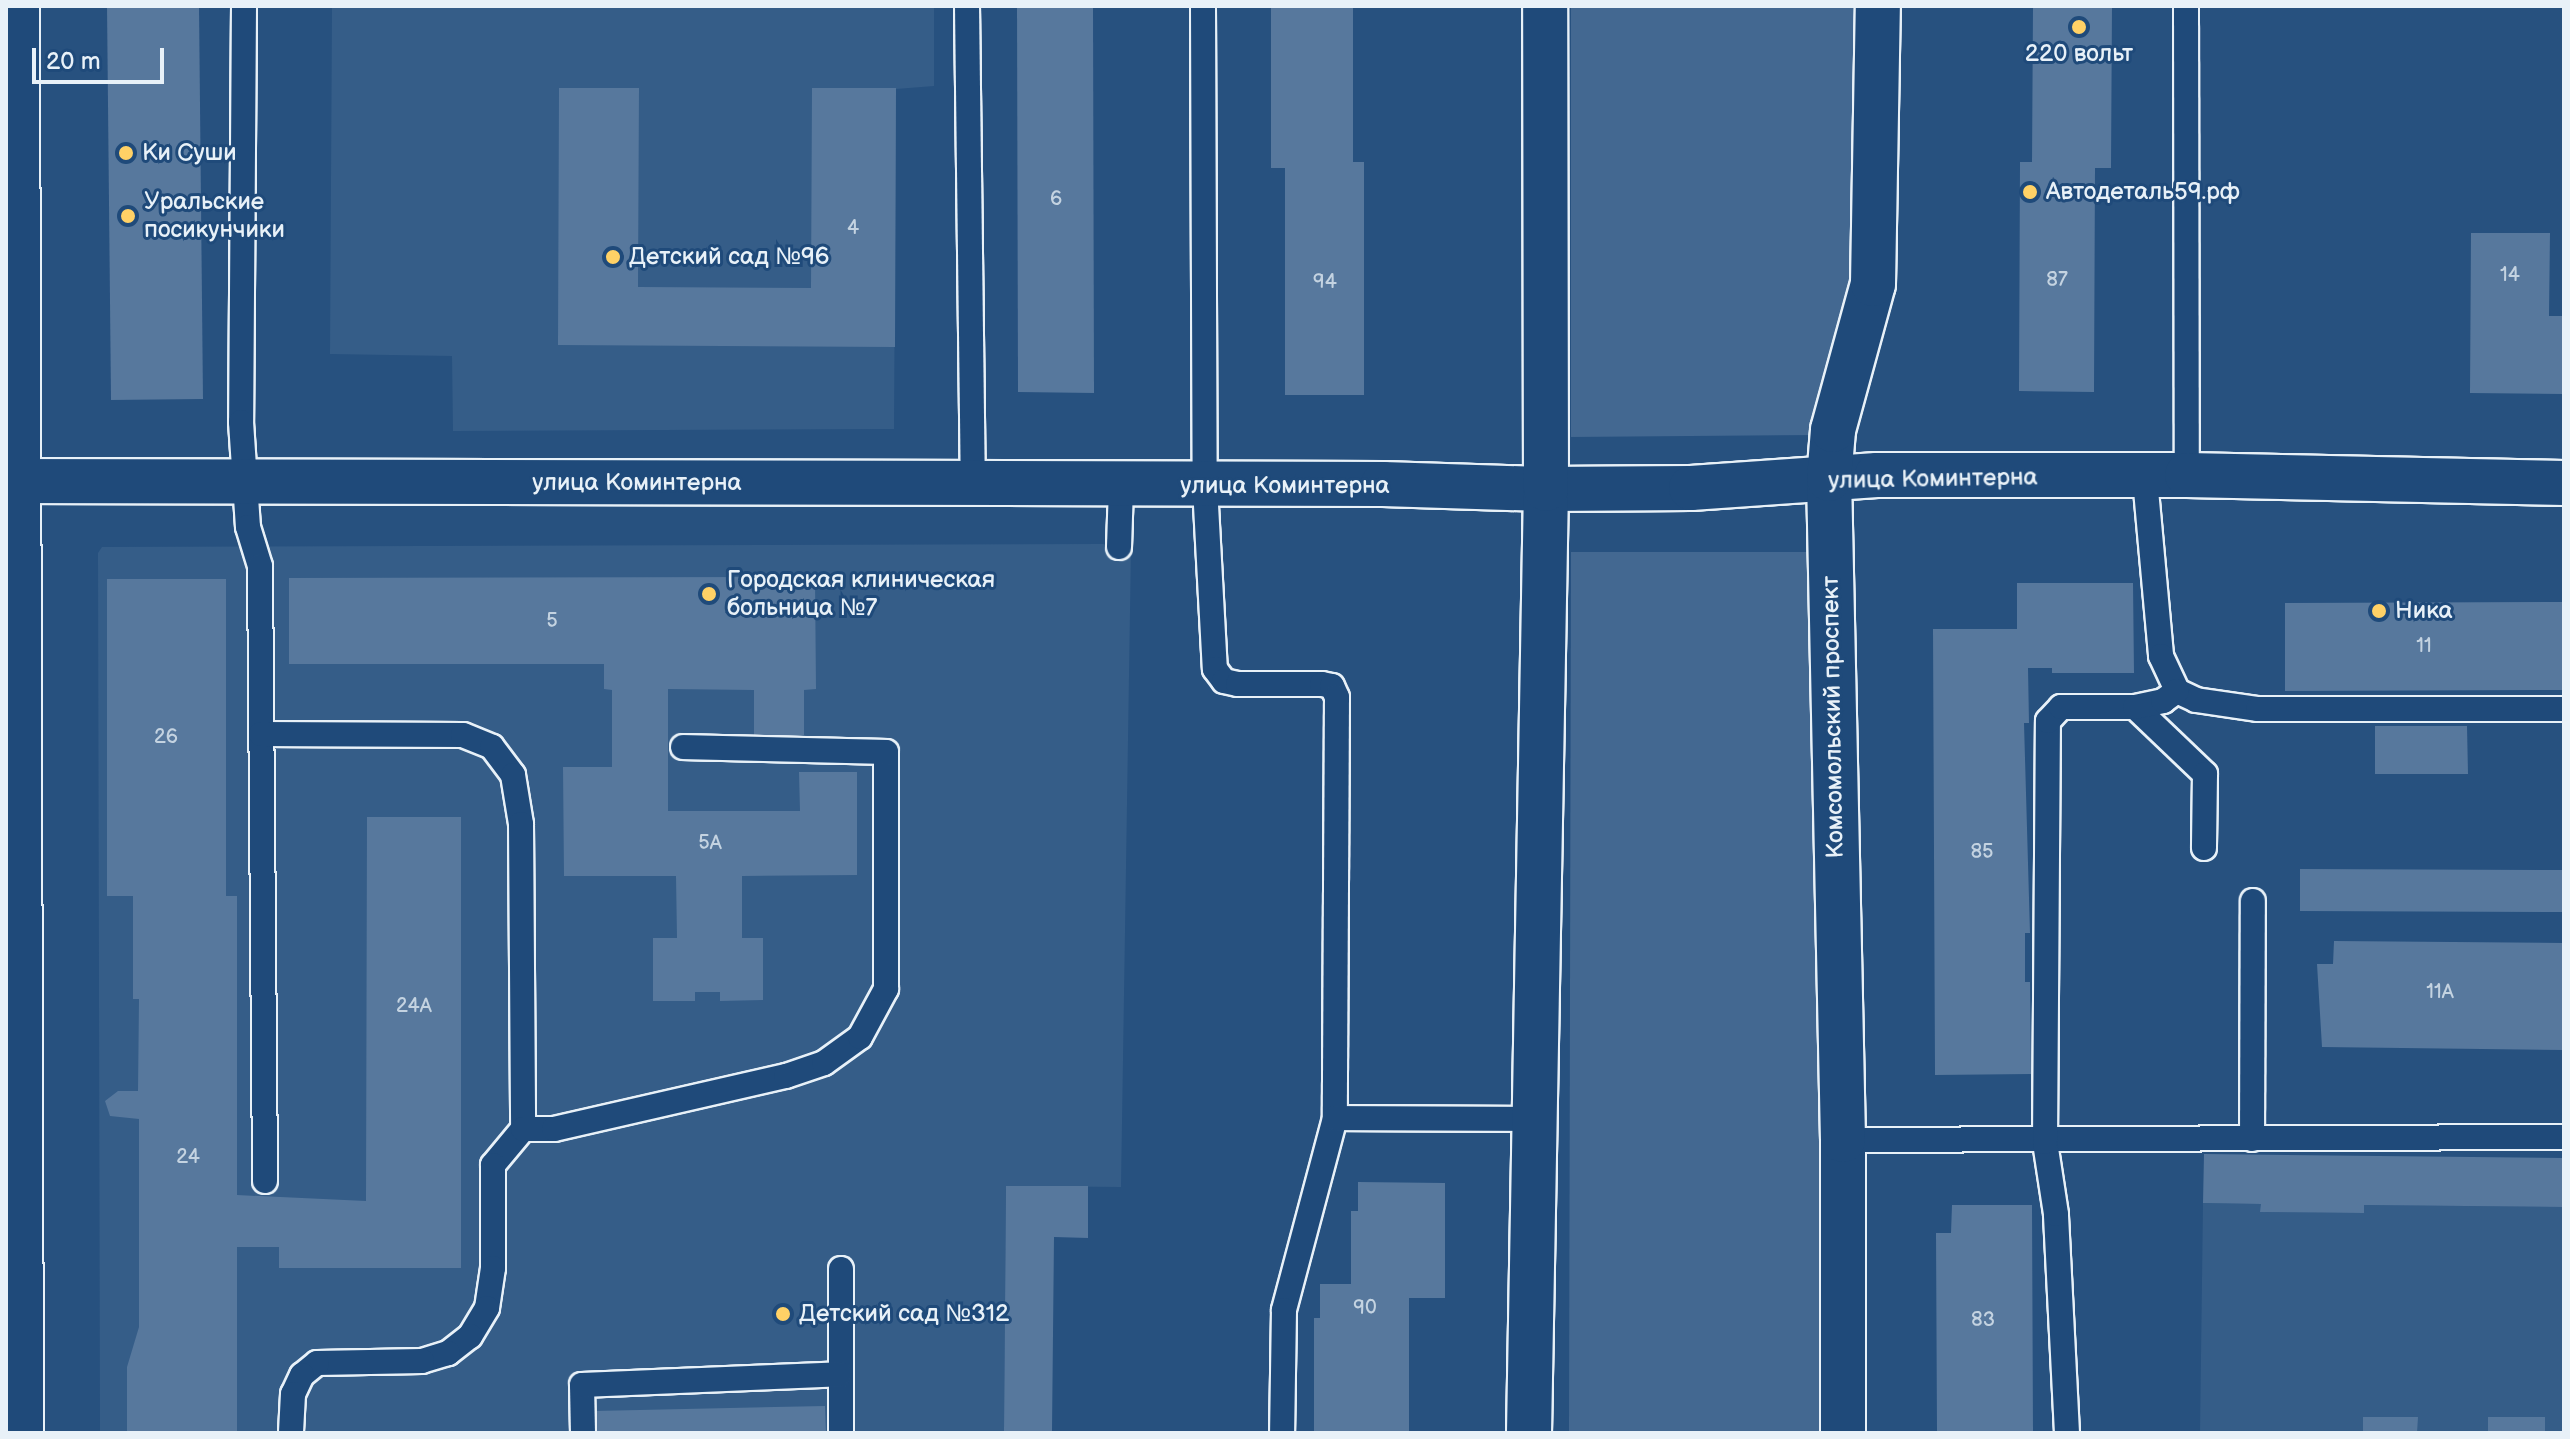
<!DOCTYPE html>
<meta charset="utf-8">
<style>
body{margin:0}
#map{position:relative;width:2570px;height:1439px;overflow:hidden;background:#27517f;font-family:"Balsamiq Sans",sans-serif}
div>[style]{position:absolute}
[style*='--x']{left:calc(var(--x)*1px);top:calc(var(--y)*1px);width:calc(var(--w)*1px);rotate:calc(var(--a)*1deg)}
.built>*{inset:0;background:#355d88}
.green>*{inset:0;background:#436891}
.building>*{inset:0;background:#57789d}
.roads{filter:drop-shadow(2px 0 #e8f1f8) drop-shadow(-2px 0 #e8f1f8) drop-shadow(0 2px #e8f1f8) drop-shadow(0 -2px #e8f1f8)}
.service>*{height:24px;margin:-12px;padding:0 12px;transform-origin:12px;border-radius:12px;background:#1f4a7a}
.minor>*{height:44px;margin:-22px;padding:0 22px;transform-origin:22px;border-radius:22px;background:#1f4a7a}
.tertiary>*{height:44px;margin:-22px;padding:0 22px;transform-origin:22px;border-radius:22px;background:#1f4a7a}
.primary>*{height:44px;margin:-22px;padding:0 22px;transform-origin:22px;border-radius:22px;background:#1f4a7a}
.dots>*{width:22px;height:22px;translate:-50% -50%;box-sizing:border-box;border:4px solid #1f4a7a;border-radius:50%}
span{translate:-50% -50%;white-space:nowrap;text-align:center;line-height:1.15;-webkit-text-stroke:6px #1f4a7a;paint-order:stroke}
.number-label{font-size:20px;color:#c4d3e1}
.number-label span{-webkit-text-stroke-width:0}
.poi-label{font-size:24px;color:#e8f1f8}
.left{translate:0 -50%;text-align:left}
.street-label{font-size:24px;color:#e8f1f8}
.frame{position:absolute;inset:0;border:8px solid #e8f1f8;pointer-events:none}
.scale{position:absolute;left:32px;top:48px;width:132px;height:36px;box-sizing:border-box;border:4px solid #e8f1f8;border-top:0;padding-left:10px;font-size:24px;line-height:28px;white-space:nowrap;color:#e8f1f8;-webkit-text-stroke:6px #1f4a7a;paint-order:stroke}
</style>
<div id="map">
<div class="built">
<i style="clip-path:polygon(332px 6px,934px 6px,934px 86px,896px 89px,894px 429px,453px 431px,452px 356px,330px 354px)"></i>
<i style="clip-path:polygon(1103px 544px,1131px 548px,1121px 1187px,1006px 1186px,1004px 1432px,100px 1433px,98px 553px,102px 547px)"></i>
<i style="clip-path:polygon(2203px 1203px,2261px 1204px,2261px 1212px,2364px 1213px,2364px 1205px,2564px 1207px,2564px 1433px,2200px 1433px)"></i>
</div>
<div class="green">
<i style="clip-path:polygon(1571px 6px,1865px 6px,1863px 226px,1823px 435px,1571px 437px)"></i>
<i style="clip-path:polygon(1571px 552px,1819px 552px,1819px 1433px,1569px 1433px)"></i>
</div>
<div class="building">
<i style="clip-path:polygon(107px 6px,199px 6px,203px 399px,111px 400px)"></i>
<i style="clip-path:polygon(1017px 6px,1093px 6px,1094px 393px,1018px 392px)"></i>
<i style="clip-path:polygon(1271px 6px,1353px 6px,1353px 162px,1364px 162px,1364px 395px,1285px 395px,1285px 168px,1271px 168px)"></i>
<i style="clip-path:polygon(2033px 6px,2112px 6px,2111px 168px,2095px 168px,2094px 392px,2019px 391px,2020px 162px,2032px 162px)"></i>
<i style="clip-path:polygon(559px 88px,639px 88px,638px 287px,811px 288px,812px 88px,896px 88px,895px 347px,558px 345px)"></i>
<i style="clip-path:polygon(2471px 233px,2550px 233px,2549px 316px,2564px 316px,2564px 394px,2470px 393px)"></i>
<i style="clip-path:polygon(815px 577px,816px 689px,804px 690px,804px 735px,754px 735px,754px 690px,668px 689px,668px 811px,800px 811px,799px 772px,857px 772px,857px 875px,742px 876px,742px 938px,763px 938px,763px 1000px,720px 1001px,720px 992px,695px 992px,695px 1001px,653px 1001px,653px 938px,677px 938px,676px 876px,564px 876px,563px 767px,612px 767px,612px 690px,604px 689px,604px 664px,289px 664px,289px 578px)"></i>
<i style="clip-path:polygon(107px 579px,226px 579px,226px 896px,237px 896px,237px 1195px,366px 1201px,367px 817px,461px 817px,461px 1268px,279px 1268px,279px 1247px,237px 1247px,237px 1433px,127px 1433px,127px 1367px,139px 1327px,139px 1119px,110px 1116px,105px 1101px,118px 1091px,138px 1091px,139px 999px,133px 999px,133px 896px,107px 896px)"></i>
<i style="clip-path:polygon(2017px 583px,2133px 583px,2134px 673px,2052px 673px,2052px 668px,2028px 668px,2029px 723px,2024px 723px,2030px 933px,2025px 933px,2025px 982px,2030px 982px,2031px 1074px,1935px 1075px,1933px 629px,2017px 629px)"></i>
<i style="clip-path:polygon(2564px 602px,2564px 690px,2285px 691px,2285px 603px)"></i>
<i style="clip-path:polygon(2375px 726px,2467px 726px,2468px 774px,2375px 774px)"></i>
<i style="clip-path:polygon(2300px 869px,2564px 870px,2564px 912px,2300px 911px)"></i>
<i style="clip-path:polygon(2334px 941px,2564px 943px,2564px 1050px,2322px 1047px,2317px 964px,2333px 964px)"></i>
<i style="clip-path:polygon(2204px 1154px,2564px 1158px,2564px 1207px,2364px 1205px,2364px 1213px,2260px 1212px,2261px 1204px,2203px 1203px)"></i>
<i style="clip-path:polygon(1358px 1182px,1445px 1183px,1445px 1298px,1409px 1298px,1409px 1433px,1314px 1433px,1314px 1318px,1320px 1318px,1320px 1284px,1351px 1284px,1351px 1211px,1358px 1211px)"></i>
<i style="clip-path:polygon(1006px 1186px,1088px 1186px,1088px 1238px,1054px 1237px,1052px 1432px,1004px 1432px)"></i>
<i style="clip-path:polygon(1952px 1205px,2032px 1205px,2033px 1433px,1937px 1433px,1936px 1233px,1951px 1233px)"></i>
<i style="clip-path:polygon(825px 1406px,826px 1433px,594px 1433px,594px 1411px)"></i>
<i style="clip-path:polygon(2363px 1417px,2418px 1417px,2417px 1433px,2363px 1433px)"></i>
<i style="clip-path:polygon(2488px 1417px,2545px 1417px,2545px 1433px,2488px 1433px)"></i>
</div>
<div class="roads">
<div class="service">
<i style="--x:244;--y:6;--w:416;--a:90.4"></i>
<i style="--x:241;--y:422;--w:105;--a:86.2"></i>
<i style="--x:248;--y:527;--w:41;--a:72.9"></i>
<i style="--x:260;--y:566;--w:615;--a:89.53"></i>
<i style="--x:967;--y:6;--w:480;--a:89.3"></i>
<i style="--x:1203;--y:6;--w:481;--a:89.8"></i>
<i style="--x:1205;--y:487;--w:182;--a:86.9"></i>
<i style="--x:1215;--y:669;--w:15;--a:53"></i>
<i style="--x:1224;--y:681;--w:14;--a:12"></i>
<i style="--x:1238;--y:684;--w:84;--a:0"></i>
<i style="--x:1322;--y:684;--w:10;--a:11"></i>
<i style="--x:1332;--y:686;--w:12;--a:66"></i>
<i style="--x:1337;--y:697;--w:421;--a:90.3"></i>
<i style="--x:1335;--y:1118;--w:199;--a:104.9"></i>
<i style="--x:1284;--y:1310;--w:123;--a:90.9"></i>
<i style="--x:2186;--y:6;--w:469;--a:89.9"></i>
<i style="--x:2145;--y:479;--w:178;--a:84.8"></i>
<i style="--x:2161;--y:656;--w:38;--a:65"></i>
<i style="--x:2177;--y:691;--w:21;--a:25"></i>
<i style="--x:2196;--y:700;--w:63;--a:8.3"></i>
<i style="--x:2258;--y:709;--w:306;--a:0"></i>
<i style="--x:1119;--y:547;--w:61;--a:-88.1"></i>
<i style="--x:2135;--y:707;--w:97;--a:43.7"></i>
<i style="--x:2205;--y:774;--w:74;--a:90.8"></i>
<i style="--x:261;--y:734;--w:202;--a:0.3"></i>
<i style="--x:463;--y:735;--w:31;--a:22"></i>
<i style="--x:492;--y:747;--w:35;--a:53"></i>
<i style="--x:513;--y:775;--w:50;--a:80.7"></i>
<i style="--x:521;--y:824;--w:305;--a:89.6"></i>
<i style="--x:523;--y:1129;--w:47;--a:129.8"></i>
<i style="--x:493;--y:1165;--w:103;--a:90"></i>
<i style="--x:493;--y:1268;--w:40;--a:98.5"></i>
<i style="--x:487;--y:1308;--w:33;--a:121"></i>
<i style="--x:470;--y:1336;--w:28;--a:142"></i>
<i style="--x:448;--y:1353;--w:27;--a:163"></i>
<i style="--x:422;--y:1361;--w:105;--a:178.9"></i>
<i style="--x:317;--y:1363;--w:19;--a:141"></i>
<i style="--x:302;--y:1375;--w:21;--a:115"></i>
<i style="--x:293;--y:1394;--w:39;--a:93"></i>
<i style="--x:1335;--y:1118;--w:197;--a:0.3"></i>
<i style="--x:523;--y:1129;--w:31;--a:0"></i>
<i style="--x:554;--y:1129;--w:238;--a:-12.9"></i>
<i style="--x:786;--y:1076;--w:40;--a:-18.9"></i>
<i style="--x:824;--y:1063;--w:44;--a:-35.8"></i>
<i style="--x:860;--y:1037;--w:55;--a:-61.6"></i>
<i style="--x:886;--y:989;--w:237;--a:-90"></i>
<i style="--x:886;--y:752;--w:203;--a:-178.6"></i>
<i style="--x:2252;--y:1139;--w:238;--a:-89.8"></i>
<i style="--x:1843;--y:1140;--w:721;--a:-0.24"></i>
<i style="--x:841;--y:1269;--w:164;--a:90"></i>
<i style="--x:583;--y:1433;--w:48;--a:-91.2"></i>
<i style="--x:582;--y:1385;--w:258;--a:-2.4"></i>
<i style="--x:2067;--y:1433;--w:219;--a:-92.9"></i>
<i style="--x:2056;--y:1214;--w:73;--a:-98.7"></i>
<i style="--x:2045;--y:1142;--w:421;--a:-89.6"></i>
<i style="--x:2048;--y:721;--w:19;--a:-47"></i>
<i style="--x:2061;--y:707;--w:74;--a:0"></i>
<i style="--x:2135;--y:707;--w:29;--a:-12"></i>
<i style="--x:2163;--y:701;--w:17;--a:-36"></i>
</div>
<div class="minor">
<i style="--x:6;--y:481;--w:1377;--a:0.12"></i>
<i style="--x:1383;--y:484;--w:163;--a:1.8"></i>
<i style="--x:1546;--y:489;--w:145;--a:-0.4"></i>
<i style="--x:1691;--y:488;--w:186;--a:-4"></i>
<i style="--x:1877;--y:475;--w:310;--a:0"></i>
<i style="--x:2187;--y:475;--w:377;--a:1.2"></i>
</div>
<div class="tertiary">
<i style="--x:1529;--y:1433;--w:944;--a:-88.97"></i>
<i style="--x:1546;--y:489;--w:483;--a:-90.1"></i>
<i style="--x:1843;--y:1433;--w:293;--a:-90"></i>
<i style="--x:1843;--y:1140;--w:661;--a:-91.21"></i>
<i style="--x:1829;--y:479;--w:49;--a:-85.3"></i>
<i style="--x:1833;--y:430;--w:151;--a:-74.7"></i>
<i style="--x:1873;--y:284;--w:278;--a:-89"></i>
</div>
<div class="primary">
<i style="--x:17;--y:6;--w:1427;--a:89.84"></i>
</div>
</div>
<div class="dots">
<i style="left:2079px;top:27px;background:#ffd166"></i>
<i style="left:126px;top:153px;background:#ffd166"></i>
<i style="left:2030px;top:192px;background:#ffd166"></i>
<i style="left:128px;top:216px;background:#ffd166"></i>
<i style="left:613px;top:257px;background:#ffd166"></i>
<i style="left:709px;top:594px;background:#ffd166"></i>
<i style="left:2379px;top:611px;background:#ffd166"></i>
<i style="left:783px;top:1314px;background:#ffd166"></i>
</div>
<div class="number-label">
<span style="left:1056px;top:199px">6</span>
<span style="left:853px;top:228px">4</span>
<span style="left:2510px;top:275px">14</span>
<span style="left:2057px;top:280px">87</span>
<span style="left:1325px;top:282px">94</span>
<span style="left:552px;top:621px">5</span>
<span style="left:2424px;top:646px">11</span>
<span style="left:166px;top:737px">26</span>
<span style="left:710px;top:843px">5А</span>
<span style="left:1982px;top:852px">85</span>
<span style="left:2440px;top:992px">11А</span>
<span style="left:414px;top:1006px">24А</span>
<span style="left:188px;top:1157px">24</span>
<span style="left:1365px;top:1308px">90</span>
<span style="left:1983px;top:1320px">83</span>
</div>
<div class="poi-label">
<span style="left:2079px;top:54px">220 вольт</span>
<span class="left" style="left:142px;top:153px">Ки Суши</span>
<span class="left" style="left:2046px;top:192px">Автодеталь59.рф</span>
<span class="left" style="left:144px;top:216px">Уральские<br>посикунчики</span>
<span class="left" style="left:629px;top:257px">Детский сад №96</span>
<span class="left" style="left:727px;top:594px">Городская клиническая<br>больница №7</span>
<span class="left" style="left:2395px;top:611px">Ника</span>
<span class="left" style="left:799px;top:1314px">Детский сад №312</span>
</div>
<div class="street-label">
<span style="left:1933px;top:479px;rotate:-1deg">улица Коминтерна</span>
<span style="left:637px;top:483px">улица Коминтерна</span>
<span style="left:1285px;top:486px">улица Коминтерна</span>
<span style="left:1833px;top:717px;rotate:-91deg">Комсомольский проспект</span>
</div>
<div class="frame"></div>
<div class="scale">20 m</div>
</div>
